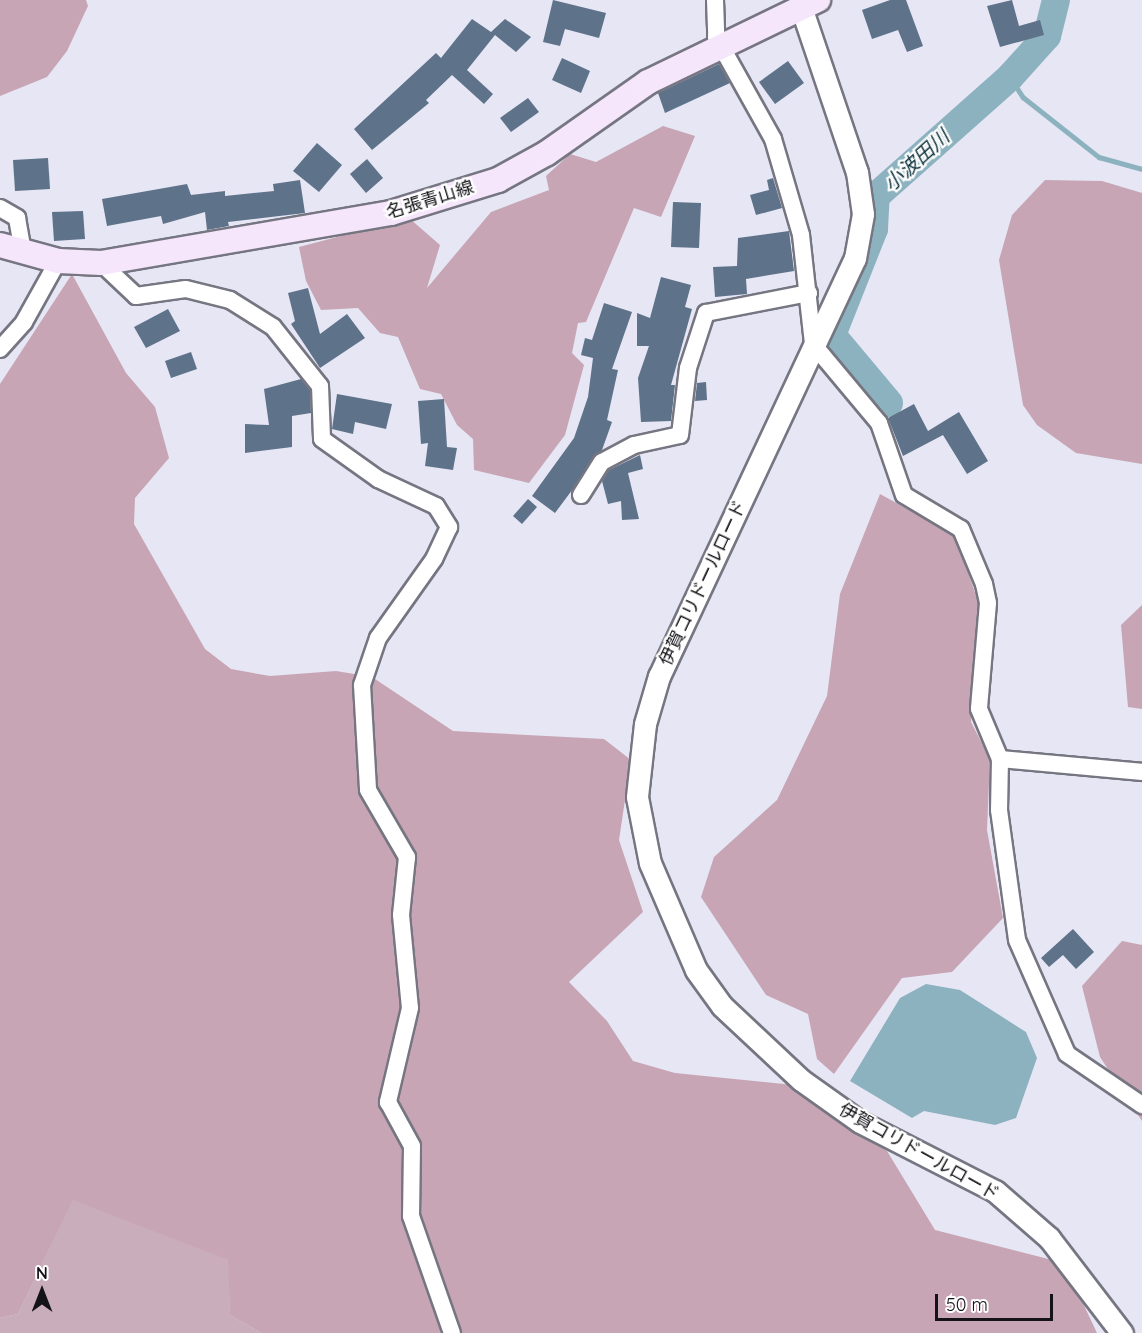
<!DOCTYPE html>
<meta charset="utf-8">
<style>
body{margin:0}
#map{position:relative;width:1142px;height:1333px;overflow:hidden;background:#e6e6f4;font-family:Quicksand,"Noto Sans JP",sans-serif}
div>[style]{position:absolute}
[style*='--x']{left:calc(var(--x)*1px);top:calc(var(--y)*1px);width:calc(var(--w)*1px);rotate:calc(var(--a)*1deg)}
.green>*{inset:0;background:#c9adba}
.forest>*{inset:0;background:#c7a5b5}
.water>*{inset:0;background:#8db2bf}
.stream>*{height:4.5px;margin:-2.25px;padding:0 2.25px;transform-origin:2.25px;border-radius:2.25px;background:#8db2bf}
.river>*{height:28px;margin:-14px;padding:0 14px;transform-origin:14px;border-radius:14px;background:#8db2bf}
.building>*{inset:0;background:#5e728a}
.roads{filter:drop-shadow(2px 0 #767682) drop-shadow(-2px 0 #767682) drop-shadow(0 2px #767682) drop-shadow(0 -2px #767682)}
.minor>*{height:16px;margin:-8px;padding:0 8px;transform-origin:8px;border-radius:8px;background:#fff}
.tertiary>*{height:21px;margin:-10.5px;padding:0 10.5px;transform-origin:10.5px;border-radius:10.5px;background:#fff}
.secondary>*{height:24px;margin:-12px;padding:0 12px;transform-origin:12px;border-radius:12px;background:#f6e6fc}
span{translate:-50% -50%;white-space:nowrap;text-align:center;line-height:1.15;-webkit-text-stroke:4.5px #fff;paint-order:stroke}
.street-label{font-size:18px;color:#131318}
.water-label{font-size:20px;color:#0e323d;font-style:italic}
.north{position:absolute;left:12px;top:1261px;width:60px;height:60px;-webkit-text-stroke:4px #fff;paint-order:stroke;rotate:0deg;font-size:16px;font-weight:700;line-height:24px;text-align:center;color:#131318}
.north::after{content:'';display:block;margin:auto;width:21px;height:27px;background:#131318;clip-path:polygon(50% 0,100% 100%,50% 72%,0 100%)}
.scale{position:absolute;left:935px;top:1294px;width:118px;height:27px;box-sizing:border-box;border:3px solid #131318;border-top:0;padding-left:8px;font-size:18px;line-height:21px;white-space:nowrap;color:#131318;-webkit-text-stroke:4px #fff;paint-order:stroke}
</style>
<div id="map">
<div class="green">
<i style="clip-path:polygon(73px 1199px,229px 1260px,230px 1315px,261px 1333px,0 1333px,0 1318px,18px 1314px)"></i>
</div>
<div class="forest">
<i style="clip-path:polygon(0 0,86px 0,88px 6px,67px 51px,47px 77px,0 96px)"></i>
<i style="clip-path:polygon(663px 126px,695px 136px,661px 217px,634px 208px,586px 322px,578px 323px,572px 353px,584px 365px,565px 435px,529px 483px,474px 470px,473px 439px,457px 425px,441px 394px,420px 389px,398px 337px,380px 333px,358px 308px,321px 310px,306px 281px,299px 247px,409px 218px,440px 245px,427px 288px,491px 212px,549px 190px,546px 176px,570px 154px,596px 162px)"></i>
<i style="clip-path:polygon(1045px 180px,1102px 181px,1142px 193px,1142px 464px,1076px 453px,1037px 425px,1023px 405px,999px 260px,1012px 215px)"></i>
<i style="clip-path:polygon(72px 274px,126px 373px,155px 407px,169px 458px,135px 498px,134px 524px,205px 649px,231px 669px,270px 676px,336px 671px,372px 677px,453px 731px,604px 739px,631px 760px,619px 840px,643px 912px,569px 982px,607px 1021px,633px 1061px,675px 1073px,794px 1085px,887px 1151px,935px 1230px,1064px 1263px,1097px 1333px,261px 1333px,230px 1315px,228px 1260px,73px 1200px,18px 1314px,0 1318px,0 384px)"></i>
<i style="clip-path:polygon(880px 494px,955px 535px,979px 604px,971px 722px,990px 759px,987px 830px,1003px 918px,952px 972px,902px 978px,834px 1074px,817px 1059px,808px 1014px,766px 995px,701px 897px,714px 857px,777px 800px,827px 696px,840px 594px)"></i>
<i style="clip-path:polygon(1142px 605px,1142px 709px,1128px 707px,1121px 625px)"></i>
<i style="clip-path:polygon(1122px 941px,1142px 945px,1142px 1121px,1100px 1057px,1082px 986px)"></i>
</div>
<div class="water">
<i style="clip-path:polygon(926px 984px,960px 990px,1026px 1032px,1037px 1058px,1016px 1118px,995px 1125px,924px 1111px,912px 1118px,850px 1081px,900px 998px)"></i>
</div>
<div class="stream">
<i style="--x:1010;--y:77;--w:24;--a:57"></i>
<i style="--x:1023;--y:97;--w:97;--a:38.3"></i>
<i style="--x:1099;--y:157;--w:45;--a:15.6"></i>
</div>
<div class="river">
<i style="--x:889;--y:403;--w:89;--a:-130"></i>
<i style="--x:832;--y:335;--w:114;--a:-68.4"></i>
<i style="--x:874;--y:229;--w:33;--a:-87"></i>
<i style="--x:876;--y:196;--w:179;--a:-41.6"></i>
<i style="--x:1010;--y:77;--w:55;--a:-47.9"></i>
<i style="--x:1047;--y:36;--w:37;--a:-76"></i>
</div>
<div class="building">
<i style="clip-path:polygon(553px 0,606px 13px,599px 38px,565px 29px,560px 46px,543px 42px)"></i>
<i style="clip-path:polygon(890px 0,906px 0,923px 46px,907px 52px,898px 30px,872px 39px,862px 10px)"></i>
<i style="clip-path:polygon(1012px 0,1019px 26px,1040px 20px,1044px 35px,1000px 47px,987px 6px)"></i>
<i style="clip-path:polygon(472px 19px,491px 32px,505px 19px,531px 37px,516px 52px,495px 35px,467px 70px,493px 94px,484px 104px,452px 75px,426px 100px,429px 103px,372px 150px,354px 129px,436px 53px,441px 58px)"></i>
<i style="clip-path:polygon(562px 58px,590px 71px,581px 93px,552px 80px)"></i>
<i style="clip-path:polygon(788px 61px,804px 83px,775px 104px,759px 82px)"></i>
<i style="clip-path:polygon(719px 64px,730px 83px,665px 113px,658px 93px)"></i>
<i style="clip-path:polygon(528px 98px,539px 112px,511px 132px,500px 118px)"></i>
<i style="clip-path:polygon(317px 143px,342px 165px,319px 192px,293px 171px)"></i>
<i style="clip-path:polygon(48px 158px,50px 189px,15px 191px,13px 160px)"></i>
<i style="clip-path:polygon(367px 159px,383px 178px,366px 193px,350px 174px)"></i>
<i style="clip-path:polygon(773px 178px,782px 208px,756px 215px,750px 195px,769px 190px,767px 180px)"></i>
<i style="clip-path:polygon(300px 180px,305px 213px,228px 222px,229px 226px,207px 230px,205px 212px,163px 224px,161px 216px,107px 226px,102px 199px,187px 184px,191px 195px,225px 191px,225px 196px,274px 191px,273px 184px)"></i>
<i style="clip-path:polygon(673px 202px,701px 203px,699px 248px,671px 247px)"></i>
<i style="clip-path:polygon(83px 211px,85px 239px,54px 241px,52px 212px)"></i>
<i style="clip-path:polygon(789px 231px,794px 271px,746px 279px,747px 294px,715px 297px,713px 267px,737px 266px,738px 238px)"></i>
<i style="clip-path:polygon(661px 277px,691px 285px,685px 307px,692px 309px,671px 385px,675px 385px,671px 421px,641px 422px,638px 378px,649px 346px,637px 346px,637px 313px,650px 318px)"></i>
<i style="clip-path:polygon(308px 288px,320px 334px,347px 314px,365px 338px,320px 368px,291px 324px,295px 321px,288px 293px)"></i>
<i style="clip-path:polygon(604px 303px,632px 312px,612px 369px,618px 370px,607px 420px,612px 422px,602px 450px,555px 513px,532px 496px,574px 438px,588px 397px,593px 358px,581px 355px,585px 338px,592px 340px)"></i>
<i style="clip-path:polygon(168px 309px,180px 331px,146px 348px,134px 327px)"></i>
<i style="clip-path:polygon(191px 352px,197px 369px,171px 378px,165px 361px)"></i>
<i style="clip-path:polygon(301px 379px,310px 390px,311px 413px,292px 416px,292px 447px,245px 453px,245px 424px,269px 425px,264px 389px)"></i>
<i style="clip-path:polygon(706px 382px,707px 400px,695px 401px,697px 383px)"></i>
<i style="clip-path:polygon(337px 394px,392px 404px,386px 429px,355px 422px,353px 434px,332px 429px)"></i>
<i style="clip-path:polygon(444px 399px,447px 447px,457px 448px,453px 470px,425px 466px,428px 443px,421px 444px,418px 401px)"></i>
<i style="clip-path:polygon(914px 404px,928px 431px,959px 412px,988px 461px,967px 474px,943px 435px,903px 456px,888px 418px)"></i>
<i style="clip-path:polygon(640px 455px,643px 469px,628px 473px,639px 519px,622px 520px,621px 501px,608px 504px,602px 481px,609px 470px)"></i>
<i style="clip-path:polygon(528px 499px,537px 507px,522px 524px,513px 516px)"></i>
<i style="clip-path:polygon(1073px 929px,1094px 952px,1076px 969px,1063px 955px,1049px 967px,1041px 958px)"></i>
</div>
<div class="roads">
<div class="minor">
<i style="--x:715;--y:0;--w:37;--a:88"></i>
<i style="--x:716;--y:37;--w:117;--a:60.8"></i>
<i style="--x:773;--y:139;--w:100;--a:73.7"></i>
<i style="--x:801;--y:235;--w:110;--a:83.7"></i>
<i style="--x:813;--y:344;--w:103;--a:50.1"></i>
<i style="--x:879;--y:423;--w:76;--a:70.9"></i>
<i style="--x:904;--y:495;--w:66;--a:30.8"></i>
<i style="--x:961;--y:529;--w:60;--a:67.3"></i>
<i style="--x:984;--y:584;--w:19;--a:78"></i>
<i style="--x:988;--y:603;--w:106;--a:94.9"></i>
<i style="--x:979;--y:709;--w:54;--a:67.2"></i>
<i style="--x:1000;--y:759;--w:51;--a:91.1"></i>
<i style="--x:999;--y:810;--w:131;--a:82.1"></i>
<i style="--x:1017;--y:940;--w:124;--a:66.3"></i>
<i style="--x:1067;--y:1054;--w:91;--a:34.2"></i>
<i style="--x:0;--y:208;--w:20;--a:30"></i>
<i style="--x:17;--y:218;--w:35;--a:80"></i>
<i style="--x:101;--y:263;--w:48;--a:43.3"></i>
<i style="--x:136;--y:296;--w:50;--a:-8"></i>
<i style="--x:186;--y:289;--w:45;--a:14"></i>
<i style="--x:230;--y:300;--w:51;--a:32.1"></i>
<i style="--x:273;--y:327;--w:75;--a:51.5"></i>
<i style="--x:320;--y:386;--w:53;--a:87.8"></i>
<i style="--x:322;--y:439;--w:69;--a:35.5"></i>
<i style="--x:378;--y:479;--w:64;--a:25"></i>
<i style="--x:436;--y:506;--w:25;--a:58"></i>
<i style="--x:449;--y:527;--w:35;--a:115"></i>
<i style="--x:434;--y:559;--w:97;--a:125.3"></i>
<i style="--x:378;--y:638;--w:50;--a:108.8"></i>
<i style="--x:362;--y:685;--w:105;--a:86.7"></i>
<i style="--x:368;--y:790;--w:78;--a:59.8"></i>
<i style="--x:407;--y:857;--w:58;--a:95.9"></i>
<i style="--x:401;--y:915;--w:93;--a:84.5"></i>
<i style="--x:410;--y:1008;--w:97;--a:103.2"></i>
<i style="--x:388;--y:1102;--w:50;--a:61.4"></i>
<i style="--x:412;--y:1146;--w:70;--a:90.8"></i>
<i style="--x:411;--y:1216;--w:124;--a:70.7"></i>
<i style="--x:0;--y:349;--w:36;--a:-48"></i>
<i style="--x:24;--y:322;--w:70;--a:-60.9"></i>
<i style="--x:581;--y:495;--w:39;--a:-58"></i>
<i style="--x:602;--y:462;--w:36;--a:-28"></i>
<i style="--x:634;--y:445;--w:47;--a:-12.3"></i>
<i style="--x:680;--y:435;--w:67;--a:-83.2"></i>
<i style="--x:688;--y:368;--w:58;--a:-71.9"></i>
<i style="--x:706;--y:313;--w:105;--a:-11"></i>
<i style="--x:1000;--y:759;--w:143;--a:5.2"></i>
</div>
<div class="tertiary">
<i style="--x:801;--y:7;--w:174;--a:71.3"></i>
<i style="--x:857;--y:172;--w:42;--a:81.9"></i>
<i style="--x:863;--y:214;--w:45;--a:100.3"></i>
<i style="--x:855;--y:258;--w:462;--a:115.1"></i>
<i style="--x:659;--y:676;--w:50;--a:106.3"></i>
<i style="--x:645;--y:724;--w:73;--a:96.3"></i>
<i style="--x:637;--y:797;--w:67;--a:78.9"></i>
<i style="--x:650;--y:863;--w:116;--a:66.7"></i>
<i style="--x:696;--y:970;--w:44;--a:54.2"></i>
<i style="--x:722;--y:1006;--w:108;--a:43.1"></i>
<i style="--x:801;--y:1080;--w:72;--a:35.4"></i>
<i style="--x:860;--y:1122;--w:152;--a:27.1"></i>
<i style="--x:995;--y:1191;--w:72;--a:41"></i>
<i style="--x:1049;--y:1238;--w:120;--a:52.5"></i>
</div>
<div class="secondary">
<i style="--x:0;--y:245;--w:60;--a:15.4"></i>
<i style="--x:58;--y:261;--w:43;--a:2.7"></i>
<i style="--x:101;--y:263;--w:294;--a:-9.8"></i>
<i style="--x:391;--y:213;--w:112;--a:-17.1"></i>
<i style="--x:498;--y:180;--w:56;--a:-28.9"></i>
<i style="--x:547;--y:153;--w:123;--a:-35.1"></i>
<i style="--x:648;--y:82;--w:189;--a:-25.8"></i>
</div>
</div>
<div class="street-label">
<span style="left:430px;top:200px;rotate:-17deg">名張青山線</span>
<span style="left:703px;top:583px;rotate:-65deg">伊賀コリドールロード</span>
<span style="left:919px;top:1152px;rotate:29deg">伊賀コリドールロード</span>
</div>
<div class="water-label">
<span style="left:916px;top:160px;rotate:-42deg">小波田川</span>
</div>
<div class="north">N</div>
<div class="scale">50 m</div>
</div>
